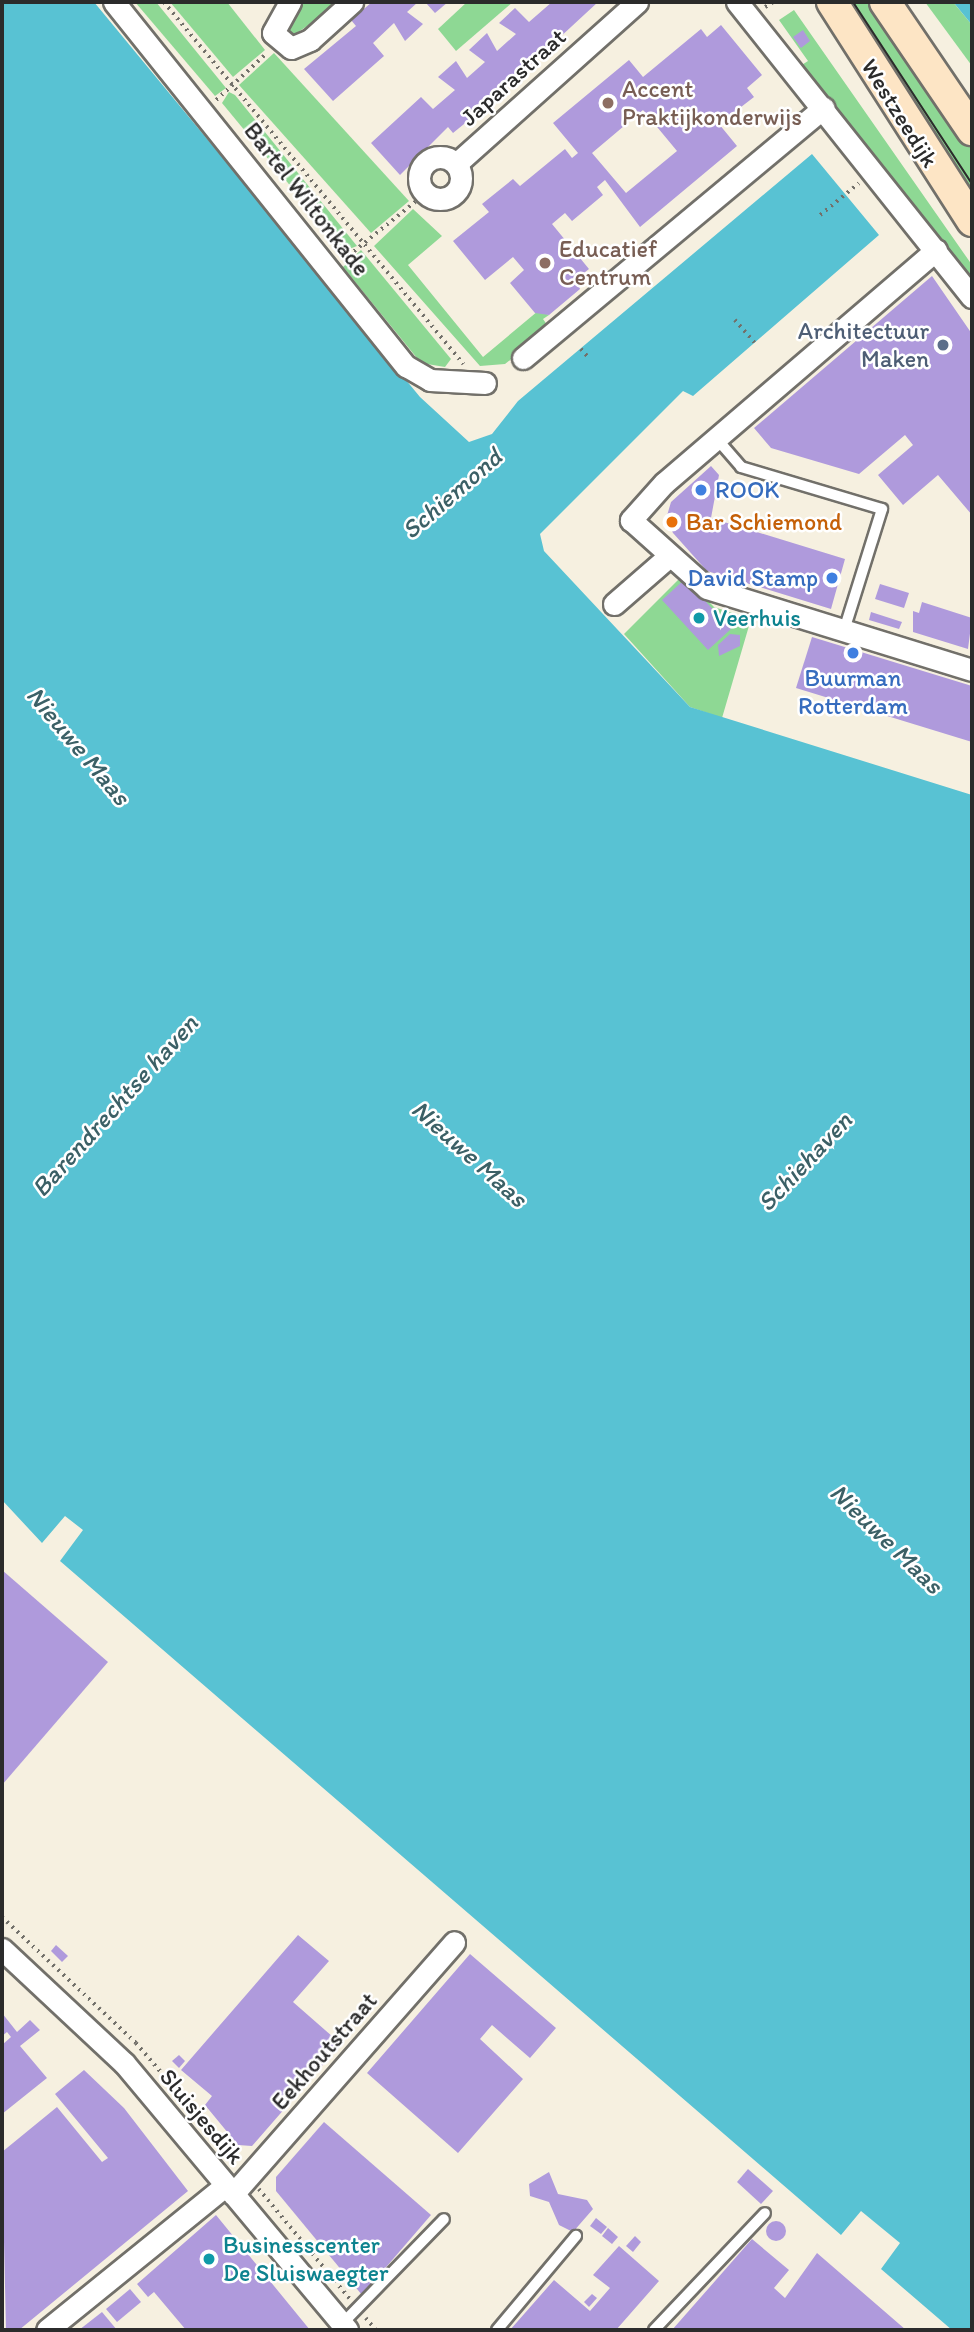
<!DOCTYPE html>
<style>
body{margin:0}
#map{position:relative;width:974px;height:2332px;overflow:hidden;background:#f6f0e0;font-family:Itim,sans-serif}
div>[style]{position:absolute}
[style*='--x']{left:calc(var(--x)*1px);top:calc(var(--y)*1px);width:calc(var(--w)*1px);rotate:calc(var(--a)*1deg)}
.green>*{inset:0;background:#8ed894}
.water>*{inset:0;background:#58c2d3}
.building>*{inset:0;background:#af9adc}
.round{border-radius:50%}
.path>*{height:3.5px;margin-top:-1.75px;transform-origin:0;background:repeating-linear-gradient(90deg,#72706a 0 2px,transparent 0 7px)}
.roads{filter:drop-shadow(2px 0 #72706a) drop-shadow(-2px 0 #72706a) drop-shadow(0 2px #72706a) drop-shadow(0 -2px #72706a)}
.lane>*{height:10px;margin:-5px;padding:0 5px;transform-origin:5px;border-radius:5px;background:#fff}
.street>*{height:21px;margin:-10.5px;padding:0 10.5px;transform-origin:10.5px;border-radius:10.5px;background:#fff}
.street>.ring{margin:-10.5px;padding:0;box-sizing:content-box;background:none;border:21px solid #fff;border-radius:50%}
.secondary>*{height:30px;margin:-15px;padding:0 15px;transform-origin:15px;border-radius:15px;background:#fde5c5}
.tram>*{height:2px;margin:-1px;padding:0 1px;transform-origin:1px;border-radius:1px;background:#2b2b2b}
.dots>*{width:19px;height:19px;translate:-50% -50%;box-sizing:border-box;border:4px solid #fff;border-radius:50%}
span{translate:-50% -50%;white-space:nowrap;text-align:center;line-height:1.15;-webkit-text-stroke:5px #fff;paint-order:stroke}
.street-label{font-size:24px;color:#2b2b2b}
.education-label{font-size:24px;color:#785e54}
.left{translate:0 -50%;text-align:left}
.service-label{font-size:24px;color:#4e5e75}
.right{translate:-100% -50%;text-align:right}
.shop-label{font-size:24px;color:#366cbe}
.food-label{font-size:24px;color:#c56008}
.culture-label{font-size:24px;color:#0d838f}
.water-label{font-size:26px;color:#3b6066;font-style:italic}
.frame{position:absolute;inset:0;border:4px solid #2b2b2b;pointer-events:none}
</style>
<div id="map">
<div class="green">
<i style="clip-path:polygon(135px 2px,156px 2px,226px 88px,215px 96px)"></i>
<i style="clip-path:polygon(170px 2px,227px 2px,265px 50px,233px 77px)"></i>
<i style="clip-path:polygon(299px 2px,342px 2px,294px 35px,284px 27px)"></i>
<i style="clip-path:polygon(467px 2px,513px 2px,456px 51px,438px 29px)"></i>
<i style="clip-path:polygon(841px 2px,872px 2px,911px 67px,972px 140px,972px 205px)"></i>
<i style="clip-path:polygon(925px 2px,953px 2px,972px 25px,972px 66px)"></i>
<i style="clip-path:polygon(794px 10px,972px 265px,972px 284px,797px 68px,808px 61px,779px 20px)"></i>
<i style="clip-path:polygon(274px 53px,409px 201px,371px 233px,239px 85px)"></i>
<i style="clip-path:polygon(229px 92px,235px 95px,357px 246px,344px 251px,222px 103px)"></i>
<i style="clip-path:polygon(413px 209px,442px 236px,408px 265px,483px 357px,538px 311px,549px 315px,543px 319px,550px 329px,505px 364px,480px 366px,374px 246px)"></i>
<i style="clip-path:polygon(361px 250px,451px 359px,445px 367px,421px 363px,343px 267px)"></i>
<i style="clip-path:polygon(683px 575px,714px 607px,751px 619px,722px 718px,690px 707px,624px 634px)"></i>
</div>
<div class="water">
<i style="clip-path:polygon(2px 2px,94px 2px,420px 397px,469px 442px,492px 434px,518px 401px,812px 154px,879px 235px,693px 396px,683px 391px,540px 534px,544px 551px,690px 707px,972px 795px,972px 2330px,952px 2330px,881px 2269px,900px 2243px,861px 2211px,841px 2235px,60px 1561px,83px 1530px,65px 1516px,42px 1543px,2px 1500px)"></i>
<i style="clip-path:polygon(953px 2px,972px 2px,972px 25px,954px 3px)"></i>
</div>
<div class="building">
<i style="clip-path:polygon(372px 2px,418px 2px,407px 12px,423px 24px,405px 41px,394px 23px,373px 43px,384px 56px,333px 101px,304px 69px,356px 26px,351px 20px)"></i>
<i style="clip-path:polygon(425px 2px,448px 2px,435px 13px)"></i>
<i style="clip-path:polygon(552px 2px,598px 2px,480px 111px,453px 133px,448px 127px,400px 175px,371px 143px,421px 97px,433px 109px,455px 90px,438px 77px,456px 61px,467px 78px,485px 62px,469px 50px,487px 33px,497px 51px,516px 34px,499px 23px,515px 8px,529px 22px)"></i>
<i style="clip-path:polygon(evenodd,721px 25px,762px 75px,747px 88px,754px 97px,719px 124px,737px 146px,640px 227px,605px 180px,597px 187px,603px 195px,572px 221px,565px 213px,552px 224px,589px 269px,576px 279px,580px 289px,549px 315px,535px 313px,510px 283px,524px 270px,513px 257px,485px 280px,453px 241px,489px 212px,482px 204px,513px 179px,520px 186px,565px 149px,572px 158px,578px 153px,553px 123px,629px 60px,643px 77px,701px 29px,707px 37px,721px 25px,643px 110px,677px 151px,626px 193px,592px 153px,643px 110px)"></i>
<i style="clip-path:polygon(803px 30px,810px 41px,801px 48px,793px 37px)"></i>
<i style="clip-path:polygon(932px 276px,972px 334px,972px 515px,938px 475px,903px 505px,878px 475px,913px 445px,905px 435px,859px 474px,771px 448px,754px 428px)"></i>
<i style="clip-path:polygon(711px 466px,719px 475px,711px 518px,845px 559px,831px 609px,707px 571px,673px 533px,666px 519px,671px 502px)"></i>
<i style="clip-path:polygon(685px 579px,731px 629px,708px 650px,662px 600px)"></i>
<i style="clip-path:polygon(880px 584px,909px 593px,904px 608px,875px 599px)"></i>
<i style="clip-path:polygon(922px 602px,972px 618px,968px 649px,913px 632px,913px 611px,919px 613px)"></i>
<i style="clip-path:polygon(871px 612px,902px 622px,899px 629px,869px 620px)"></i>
<i style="clip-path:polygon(730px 634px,740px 635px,740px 646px,719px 656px,718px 645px)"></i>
<i style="clip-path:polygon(812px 637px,972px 686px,972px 742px,796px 688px)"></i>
<i style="clip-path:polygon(2px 1570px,108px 1662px,2px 1785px)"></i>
<i style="clip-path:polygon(298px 1935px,329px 1961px,293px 2002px,341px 2044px,252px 2146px,238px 2145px,205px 2105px,212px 2096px,181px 2070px)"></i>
<i style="clip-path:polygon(56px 1945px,68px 1956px,62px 1962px,51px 1951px)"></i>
<i style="clip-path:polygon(470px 1954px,556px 2028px,530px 2058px,492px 2025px,480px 2039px,523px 2079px,458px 2153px,367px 2073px)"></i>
<i style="clip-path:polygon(2px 2013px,17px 2032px,30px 2020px,40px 2030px,20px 2046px,47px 2078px,2px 2114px,2px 2045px,11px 2037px,7px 2032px,2px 2036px)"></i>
<i style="clip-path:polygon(179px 2055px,185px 2061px,179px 2068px,172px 2061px)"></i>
<i style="clip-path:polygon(84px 2070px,124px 2108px,188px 2191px,19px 2330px,6px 2330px,2px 2152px,57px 2107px,102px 2162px,108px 2158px,55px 2094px)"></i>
<i style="clip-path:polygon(324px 2122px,431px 2215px,362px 2295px,276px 2191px,276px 2177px)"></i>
<i style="clip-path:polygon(748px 2169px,773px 2191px,761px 2204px,737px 2182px)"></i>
<i style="clip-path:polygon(549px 2172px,558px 2194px,587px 2200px,593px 2209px,573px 2232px,559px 2225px,549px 2202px,530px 2196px,529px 2184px)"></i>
<i style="clip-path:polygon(216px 2215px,310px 2330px,186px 2330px,154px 2292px,148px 2297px,137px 2284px)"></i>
<i style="clip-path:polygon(596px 2218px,607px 2227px,601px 2234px,590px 2226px)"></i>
<i class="round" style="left:766px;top:2221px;width:20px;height:20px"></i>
<i style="clip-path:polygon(608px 2228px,618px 2237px,612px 2244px,602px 2236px)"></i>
<i style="clip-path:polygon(635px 2236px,641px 2242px,633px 2252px,626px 2246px)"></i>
<i style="clip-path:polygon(752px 2239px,789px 2270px,774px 2288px,785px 2298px,817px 2253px,906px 2330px,672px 2330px)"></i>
<i style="clip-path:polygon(619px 2246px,659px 2281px,616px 2330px,510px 2330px,554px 2280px,590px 2311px,610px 2288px,593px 2275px)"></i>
<i style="clip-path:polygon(130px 2289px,141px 2302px,117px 2322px,106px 2309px)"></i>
<i style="clip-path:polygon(592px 2294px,597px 2298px,589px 2307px,584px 2302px)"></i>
<i style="clip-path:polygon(102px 2312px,117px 2330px,79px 2330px)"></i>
</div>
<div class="path">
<i style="--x:164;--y:2;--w:470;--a:50.4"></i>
<i style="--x:971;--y:2;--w:2;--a:63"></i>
<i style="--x:765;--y:7;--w:9;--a:-32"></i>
<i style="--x:216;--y:100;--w:69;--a:-42.7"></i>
<i style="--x:820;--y:215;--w:50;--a:-39.4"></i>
<i style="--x:343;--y:260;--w:107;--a:-38.9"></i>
<i style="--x:735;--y:320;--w:30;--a:49"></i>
<i style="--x:581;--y:349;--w:12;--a:48"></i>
<i style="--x:2;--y:1917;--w:184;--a:43.2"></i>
<i style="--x:136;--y:2043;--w:155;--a:49.4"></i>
<i style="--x:259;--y:2189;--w:143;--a:50.4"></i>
<i style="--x:366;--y:2318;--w:16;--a:50"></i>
</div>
<div class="roads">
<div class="lane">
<i style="--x:717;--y:439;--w:37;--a:49"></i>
<i style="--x:741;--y:467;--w:147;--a:16.6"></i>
<i style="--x:882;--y:509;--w:127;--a:107.4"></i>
<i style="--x:342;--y:2324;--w:146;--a:-45.8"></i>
<i style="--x:497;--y:2330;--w:123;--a:-50"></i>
<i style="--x:654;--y:2330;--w:161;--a:-46.5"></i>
</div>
<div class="street">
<i style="--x:114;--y:2;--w:467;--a:51.3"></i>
<i style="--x:406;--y:366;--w:28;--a:30"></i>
<i style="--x:430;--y:380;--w:55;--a:3.1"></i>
<i style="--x:290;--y:2;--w:35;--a:119"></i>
<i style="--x:273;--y:33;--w:23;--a:40"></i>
<i style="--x:291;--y:48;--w:21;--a:-23"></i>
<i style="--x:310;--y:40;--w:57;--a:-42.1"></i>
<i style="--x:737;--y:2;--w:377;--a:51.5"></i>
<i class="ring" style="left:419px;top:157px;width:21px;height:21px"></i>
<i style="--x:456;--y:164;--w:243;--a:-41.8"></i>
<i style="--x:936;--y:250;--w:358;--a:139.4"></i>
<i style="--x:664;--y:483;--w:50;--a:131.7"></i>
<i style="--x:631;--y:520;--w:102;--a:41.8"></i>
<i style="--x:707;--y:588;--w:277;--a:17.2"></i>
<i style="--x:523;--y:358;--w:391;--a:-39.8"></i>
<i style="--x:614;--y:604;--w:72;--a:-41"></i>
<i style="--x:2;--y:1949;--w:167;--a:43.1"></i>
<i style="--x:124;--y:2063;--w:348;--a:50.1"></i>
<i style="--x:233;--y:2194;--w:335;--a:-48.7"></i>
<i style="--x:47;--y:2330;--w:230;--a:-39"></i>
</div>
<div class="secondary">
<i style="--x:832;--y:2;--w:260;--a:57.4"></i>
<i style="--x:885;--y:2;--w:155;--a:55.8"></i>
</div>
</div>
<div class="tram">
<i style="--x:853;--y:2;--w:217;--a:56.8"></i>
</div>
<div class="dots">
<i style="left:608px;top:103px;background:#8d6e63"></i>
<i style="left:545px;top:263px;background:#8d6e63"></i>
<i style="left:943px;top:345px;background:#5c6f8a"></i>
<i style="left:701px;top:490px;background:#3f7fe0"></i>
<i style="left:672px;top:522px;background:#e8710a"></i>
<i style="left:832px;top:578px;background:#3f7fe0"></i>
<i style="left:699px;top:618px;background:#0f9aa8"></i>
<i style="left:853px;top:653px;background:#3f7fe0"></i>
<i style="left:209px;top:2259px;background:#0f9aa8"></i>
</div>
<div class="street-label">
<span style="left:513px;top:77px;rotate:-42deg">Japarastraat</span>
<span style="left:900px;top:113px;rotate:58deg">Westzeedijk</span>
<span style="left:307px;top:199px;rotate:52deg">Bartel Wiltonkade</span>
<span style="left:324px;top:2051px;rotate:-49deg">Eekhoutstraat</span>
<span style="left:202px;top:2116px;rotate:50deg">Sluisjesdijk</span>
</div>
<div class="education-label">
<span class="left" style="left:622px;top:103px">Accent<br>Praktijkonderwijs</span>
<span class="left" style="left:559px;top:263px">Educatief<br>Centrum</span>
</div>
<div class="service-label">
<span class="right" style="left:929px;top:345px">Architectuur<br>Maken</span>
</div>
<div class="shop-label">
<span class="left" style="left:715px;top:490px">ROOK</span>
<span class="right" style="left:818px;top:578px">David Stamp</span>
<span style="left:853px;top:692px">Buurman<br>Rotterdam</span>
</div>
<div class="food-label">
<span class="left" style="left:686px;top:522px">Bar Schiemond</span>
</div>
<div class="culture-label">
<span class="left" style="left:713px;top:618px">Veerhuis</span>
<span class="left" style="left:223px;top:2259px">Businesscenter<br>De Sluiswaegter</span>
</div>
<div class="water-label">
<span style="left:452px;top:494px;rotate:-41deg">Schiemond</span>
<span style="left:78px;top:746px;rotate:50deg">Nieuwe Maas</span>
<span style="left:115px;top:1106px;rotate:-48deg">Barendrechtse haven</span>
<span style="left:469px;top:1154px;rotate:42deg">Nieuwe Maas</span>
<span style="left:805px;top:1162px;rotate:-47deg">Schiehaven</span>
<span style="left:886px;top:1539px;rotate:44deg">Nieuwe Maas</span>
</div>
<div class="frame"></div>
</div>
